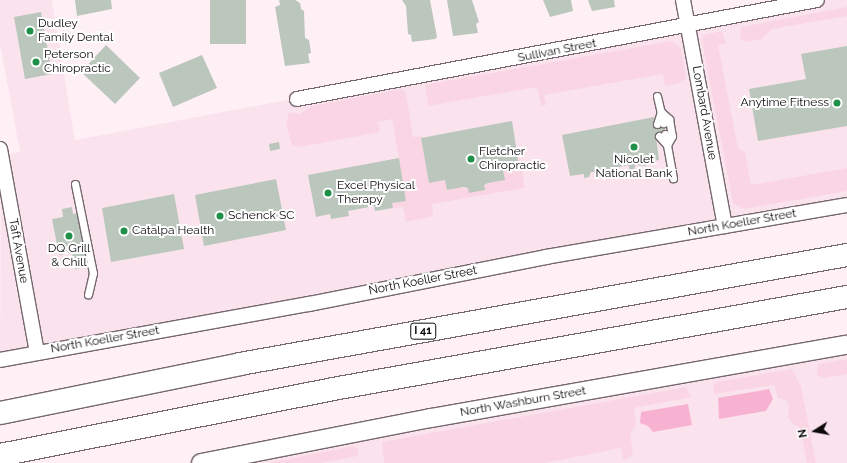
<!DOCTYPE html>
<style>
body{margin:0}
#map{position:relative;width:847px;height:463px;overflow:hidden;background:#fff0f6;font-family:Raleway,sans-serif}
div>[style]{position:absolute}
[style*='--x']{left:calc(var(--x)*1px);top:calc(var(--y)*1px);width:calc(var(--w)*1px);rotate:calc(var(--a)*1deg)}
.built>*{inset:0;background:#fbe3ed}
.green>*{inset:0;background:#fad6e5}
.water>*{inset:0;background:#f7b2d1}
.building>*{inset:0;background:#bbc7bd}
.roads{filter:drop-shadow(1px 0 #75686d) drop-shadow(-1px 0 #75686d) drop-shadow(0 1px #75686d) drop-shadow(0 -1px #75686d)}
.service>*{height:7px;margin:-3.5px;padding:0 3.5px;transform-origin:3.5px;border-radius:3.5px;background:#fff}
.minor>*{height:14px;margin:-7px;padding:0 7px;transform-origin:7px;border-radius:7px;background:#fff}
.tertiary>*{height:18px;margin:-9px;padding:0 9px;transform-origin:9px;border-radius:9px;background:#fff}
.motorway>*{height:22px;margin:-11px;padding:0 11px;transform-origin:11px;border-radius:11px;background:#fff}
.dots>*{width:11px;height:11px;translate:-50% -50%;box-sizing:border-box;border:2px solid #fff;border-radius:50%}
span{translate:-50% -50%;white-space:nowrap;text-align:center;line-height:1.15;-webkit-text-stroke:4px #fff;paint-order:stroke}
.shield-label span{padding:1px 3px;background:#fff;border:1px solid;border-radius:3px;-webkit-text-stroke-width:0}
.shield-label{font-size:11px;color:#0f0b0d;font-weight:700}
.poi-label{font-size:12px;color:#0f0b0d}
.left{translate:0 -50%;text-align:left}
.right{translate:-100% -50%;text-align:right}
.street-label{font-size:12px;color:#0f0b0d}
.north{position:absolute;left:795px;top:411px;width:40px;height:40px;-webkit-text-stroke:3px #fff;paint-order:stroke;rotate:259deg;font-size:11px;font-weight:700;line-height:16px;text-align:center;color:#0f0b0d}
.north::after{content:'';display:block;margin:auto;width:14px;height:18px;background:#0f0b0d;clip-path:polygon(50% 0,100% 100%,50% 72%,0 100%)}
</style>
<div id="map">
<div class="built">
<i style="clip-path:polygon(0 0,52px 0,75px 140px,817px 0,847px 0,847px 205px,0 360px,1px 156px,20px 152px,0 44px)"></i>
<i style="clip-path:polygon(847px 345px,847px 463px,201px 463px)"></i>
</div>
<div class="green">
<i style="clip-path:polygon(847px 7px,847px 16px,772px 29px,762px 39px,747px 42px,740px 39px,741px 27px)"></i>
<i style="clip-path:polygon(722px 31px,726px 44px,718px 45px,738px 148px,745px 152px,751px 185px,847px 168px,847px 191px,744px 209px,733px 203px,702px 41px,703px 35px)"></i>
<i style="clip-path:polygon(671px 41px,681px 48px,686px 78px,679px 83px,665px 86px,663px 74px,544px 95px,546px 105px,541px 106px,537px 87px,428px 106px,425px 85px)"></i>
<i style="clip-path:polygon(402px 89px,406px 93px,413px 137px,421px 136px,429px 183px,445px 180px,464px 189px,505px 179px,503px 170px,519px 165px,519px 153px,525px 188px,432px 204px,433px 216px,406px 222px,403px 207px,393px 208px,392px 203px,406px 200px,392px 119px,378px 122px,380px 132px,299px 147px,292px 145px,286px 124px,289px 112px,300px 114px,311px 106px)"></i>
<i style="clip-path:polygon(847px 359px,847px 374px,824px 378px,817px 375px,818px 364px)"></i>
<i style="clip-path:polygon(792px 369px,801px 386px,816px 463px,807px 463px,800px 428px,791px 422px,788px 417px,789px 405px,787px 401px,778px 398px,774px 385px,714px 394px,713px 386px,716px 382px)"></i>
<i style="clip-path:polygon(686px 387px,691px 397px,634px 408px,636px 424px,630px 435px,633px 453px,629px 458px,623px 460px,621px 448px,545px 463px,384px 463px,382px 442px)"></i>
<i style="clip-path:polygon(354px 446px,358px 449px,358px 456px,321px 463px,268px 463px)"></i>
</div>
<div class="water">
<i style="clip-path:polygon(769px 389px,773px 399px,766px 411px,719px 419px,718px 398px)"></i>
<i style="clip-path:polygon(688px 404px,692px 425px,653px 432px,648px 426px,640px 423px,641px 412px)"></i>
</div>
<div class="building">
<i style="clip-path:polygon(75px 0,111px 0,112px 9px,77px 16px)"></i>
<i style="clip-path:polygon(210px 0,246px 0,246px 44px,210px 44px)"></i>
<i style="clip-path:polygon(279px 0,295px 0,300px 3px,301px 9px,304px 11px,305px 38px,309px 40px,311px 53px,308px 54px,310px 63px,285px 66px,275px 7px,280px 5px)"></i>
<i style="clip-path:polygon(402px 0,430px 0,437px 37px,435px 39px,412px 42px,411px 35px,408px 34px,406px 6px)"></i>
<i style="clip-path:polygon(447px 0,472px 0,479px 22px,476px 24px,478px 33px,453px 36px)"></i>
<i style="clip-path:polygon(543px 0,571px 0,573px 11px,550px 17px)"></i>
<i style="clip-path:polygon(588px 0,614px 0,615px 7px,592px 11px)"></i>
<i style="clip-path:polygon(41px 12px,52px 74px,25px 79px,14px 17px)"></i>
<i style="clip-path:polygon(106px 45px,140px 78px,115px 104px,81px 72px)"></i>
<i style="clip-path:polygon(847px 46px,847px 126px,758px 141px,749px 89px,806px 79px,801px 54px)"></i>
<i style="clip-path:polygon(202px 55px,217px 88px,173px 107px,159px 73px)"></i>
<i style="clip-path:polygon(654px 117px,655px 124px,664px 123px,666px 134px,656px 136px,659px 160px,646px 162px,646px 166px,636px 165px,634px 169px,629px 170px,629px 165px,602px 171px,602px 175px,597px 176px,594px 172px,591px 172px,589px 177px,584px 178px,584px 174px,570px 176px,562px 135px)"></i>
<i style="clip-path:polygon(512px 121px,519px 166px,503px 170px,505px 180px,488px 183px,484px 185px,485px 190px,469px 193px,468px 188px,463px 187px,447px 190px,445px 180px,429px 183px,421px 138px)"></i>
<i style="clip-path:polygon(279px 142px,280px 149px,270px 151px,269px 144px)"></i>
<i style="clip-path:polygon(399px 158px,406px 201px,392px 203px,393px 208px,375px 211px,374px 206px,348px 211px,349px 216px,331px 219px,330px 214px,316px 217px,308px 175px)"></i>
<i style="clip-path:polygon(276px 179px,286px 230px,204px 246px,195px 195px)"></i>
<i style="clip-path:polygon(174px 194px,184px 249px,111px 262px,102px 208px)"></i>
<i style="clip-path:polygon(72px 207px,73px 214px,79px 213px,89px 267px,75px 269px,72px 253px,59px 255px,52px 219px,63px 217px,62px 209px)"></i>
</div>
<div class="roads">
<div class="service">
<i style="--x:657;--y:96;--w:28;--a:77"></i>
<i style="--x:657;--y:124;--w:13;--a:-72"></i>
<i style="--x:661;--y:112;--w:11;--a:41"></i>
<i style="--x:669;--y:119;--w:17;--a:80"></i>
<i style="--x:672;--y:136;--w:10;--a:119"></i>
<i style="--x:667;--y:145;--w:12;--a:-132"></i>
<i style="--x:665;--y:134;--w:45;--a:79.7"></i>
<i style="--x:75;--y:184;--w:91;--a:78.6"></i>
<i style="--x:93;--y:273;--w:22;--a:103"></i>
</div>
<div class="minor">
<i style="--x:683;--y:0;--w:230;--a:79.5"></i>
<i style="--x:297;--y:99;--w:529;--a:-10.78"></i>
<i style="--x:0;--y:149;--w:206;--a:79.7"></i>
<i style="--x:0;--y:360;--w:314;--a:-10.3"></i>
<i style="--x:309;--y:304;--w:242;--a:-11.2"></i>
<i style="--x:546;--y:257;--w:305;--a:-9.8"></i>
</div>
<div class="tertiary">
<i style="--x:201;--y:463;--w:234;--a:-11.1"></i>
<i style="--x:431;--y:418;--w:422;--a:-10"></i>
</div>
<div class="motorway">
<i style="--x:0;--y:413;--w:245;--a:-11.5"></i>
<i style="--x:240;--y:364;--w:617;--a:-10.18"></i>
<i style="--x:0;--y:455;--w:339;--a:-11.2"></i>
<i style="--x:333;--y:389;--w:522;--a:-10.15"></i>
</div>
</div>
<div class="dots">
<i style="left:30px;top:31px;background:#1f9049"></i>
<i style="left:36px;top:62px;background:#1f9049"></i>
<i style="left:837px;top:103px;background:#1f9049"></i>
<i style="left:634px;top:147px;background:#1f9049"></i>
<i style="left:471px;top:159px;background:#1f9049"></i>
<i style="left:328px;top:193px;background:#1f9049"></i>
<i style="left:220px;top:216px;background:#1f9049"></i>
<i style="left:124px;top:231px;background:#1f9049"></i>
<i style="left:69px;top:236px;background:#1f9049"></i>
</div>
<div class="shield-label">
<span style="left:423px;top:331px">I 41</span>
</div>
<div class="poi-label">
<span class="left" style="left:38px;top:31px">Dudley<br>Family Dental</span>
<span class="left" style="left:44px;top:62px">Peterson<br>Chiropractic</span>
<span class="right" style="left:829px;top:103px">Anytime Fitness</span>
<span class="left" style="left:479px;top:159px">Fletcher<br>Chiropractic</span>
<span style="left:634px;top:167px">Nicolet<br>National Bank</span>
<span class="left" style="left:337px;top:193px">Excel Physical<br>Therapy</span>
<span class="left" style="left:228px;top:216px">Schenck SC</span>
<span class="left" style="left:132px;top:231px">Catalpa Health</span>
<span style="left:69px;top:256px">DQ Grill<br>&amp; Chill</span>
</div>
<div class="street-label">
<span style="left:557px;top:51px;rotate:-11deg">Sullivan Street</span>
<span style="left:704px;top:113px;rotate:80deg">Lombard Avenue</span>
<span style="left:742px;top:223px;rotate:-10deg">North Koeller Street</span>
<span style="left:18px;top:251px;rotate:80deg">Taft Avenue</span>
<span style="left:423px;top:281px;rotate:-11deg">North Koeller Street</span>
<span style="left:105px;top:340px;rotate:-10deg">North Koeller Street</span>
<span style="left:523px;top:402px;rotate:-10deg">North Washburn Street</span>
</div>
<div class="north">N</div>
</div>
